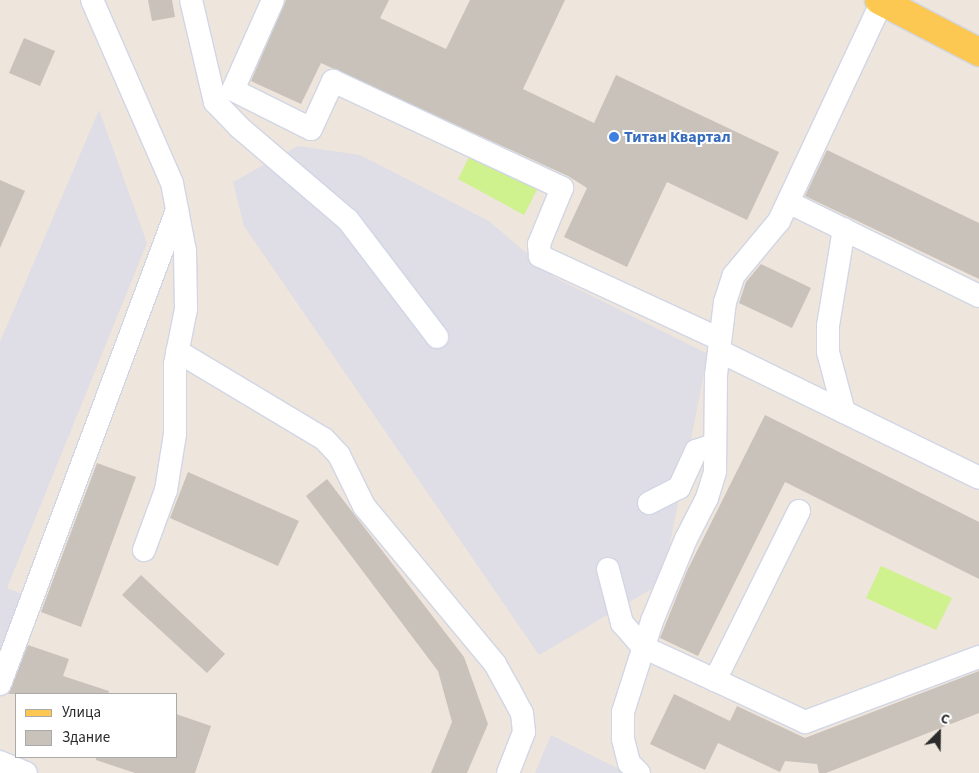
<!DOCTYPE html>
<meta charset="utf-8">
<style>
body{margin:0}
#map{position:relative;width:979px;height:773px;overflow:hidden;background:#eee5dc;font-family:"Source Sans 3",sans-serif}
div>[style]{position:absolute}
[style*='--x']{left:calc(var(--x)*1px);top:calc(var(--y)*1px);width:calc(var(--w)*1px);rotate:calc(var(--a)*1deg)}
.industrial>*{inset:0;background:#dfdde6}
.pitch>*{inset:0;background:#cff18e}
.building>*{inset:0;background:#c9c2bb}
.roads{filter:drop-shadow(1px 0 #d1d6e5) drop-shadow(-1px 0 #d1d6e5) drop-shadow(0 1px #d1d6e5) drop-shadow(0 -1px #d1d6e5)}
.minor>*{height:22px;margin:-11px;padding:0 11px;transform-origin:11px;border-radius:11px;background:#fff}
.major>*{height:28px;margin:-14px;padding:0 14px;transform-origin:14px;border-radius:14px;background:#fcc852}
.dots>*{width:14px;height:14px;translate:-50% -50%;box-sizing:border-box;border:2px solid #fff;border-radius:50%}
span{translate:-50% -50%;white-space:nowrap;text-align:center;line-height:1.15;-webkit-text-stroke:4px #fff;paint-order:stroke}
.shop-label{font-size:16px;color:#366cbe;font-weight:700}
.left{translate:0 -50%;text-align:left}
.legend{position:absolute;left:15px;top:693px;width:162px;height:65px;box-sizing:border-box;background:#fff;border:1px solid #aaa;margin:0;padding:6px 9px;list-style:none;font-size:15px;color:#2b2b2b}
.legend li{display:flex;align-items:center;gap:10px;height:25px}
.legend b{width:25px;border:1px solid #aaa}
.north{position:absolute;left:914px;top:708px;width:50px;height:50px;-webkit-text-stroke:4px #fff;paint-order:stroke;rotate:23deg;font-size:14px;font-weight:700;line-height:20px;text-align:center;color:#2b2b2b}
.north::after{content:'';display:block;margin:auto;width:18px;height:22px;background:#2b2b2b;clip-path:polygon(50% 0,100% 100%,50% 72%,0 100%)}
</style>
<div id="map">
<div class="industrial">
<i style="clip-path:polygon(99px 110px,147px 243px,7px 588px,29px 597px,0 669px,0 342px)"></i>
<i style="clip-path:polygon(298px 146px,360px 155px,489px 221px,554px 277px,708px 354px,662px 583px,539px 655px,244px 226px,233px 182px)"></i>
<i style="clip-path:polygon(551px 735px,627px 773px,535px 773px)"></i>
</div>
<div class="pitch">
<i style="clip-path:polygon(471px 153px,539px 186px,524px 215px,458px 179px)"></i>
<i style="clip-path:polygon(881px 566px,952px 598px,936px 630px,866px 598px)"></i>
</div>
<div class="building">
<i style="clip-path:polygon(148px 0,172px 0,175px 17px,152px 21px)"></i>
<i style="clip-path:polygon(286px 0,389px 0,380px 18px,446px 49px,470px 0,565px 0,523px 89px,594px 123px,616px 75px,779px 152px,747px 220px,667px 182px,627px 267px,564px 237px,587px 188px,568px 176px,321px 63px,301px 104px,251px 81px)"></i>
<i style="clip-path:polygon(24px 38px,55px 51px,40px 86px,9px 73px)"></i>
<i style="clip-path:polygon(827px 150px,979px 223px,979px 279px,805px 196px)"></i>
<i style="clip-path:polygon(0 180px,25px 191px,0 248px)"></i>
<i style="clip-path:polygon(761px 264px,811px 288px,792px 328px,739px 303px,746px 282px)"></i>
<i style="clip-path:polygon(765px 415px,979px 522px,979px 579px,785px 482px,698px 656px,660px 638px,687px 571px)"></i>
<i style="clip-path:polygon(97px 463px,136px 477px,81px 627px,41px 612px)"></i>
<i style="clip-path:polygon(188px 472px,299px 521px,278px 566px,170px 518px)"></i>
<i style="clip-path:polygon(327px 479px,464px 657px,488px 724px,467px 773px,431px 773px,452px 722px,438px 671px,306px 496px)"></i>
<i style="clip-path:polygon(141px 575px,225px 654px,207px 673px,122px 595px)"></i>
<i style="clip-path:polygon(28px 645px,69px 659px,63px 676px,109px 691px,108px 694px,8px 694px)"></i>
<i style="clip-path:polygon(979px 671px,979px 713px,826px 773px,819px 773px,817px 764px,785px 761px,780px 772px,718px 743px,705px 770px,650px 744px,674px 694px,730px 721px,737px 706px,805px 738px)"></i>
<i style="clip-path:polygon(176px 714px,211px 726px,195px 773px,135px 773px,96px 760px,96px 757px,176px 757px)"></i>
</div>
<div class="roads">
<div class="minor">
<i style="--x:92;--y:0;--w:200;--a:66.4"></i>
<i style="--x:172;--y:183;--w:69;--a:79.2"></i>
<i style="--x:185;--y:251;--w:58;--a:89"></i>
<i style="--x:186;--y:309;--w:56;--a:101.3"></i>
<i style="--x:175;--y:364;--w:70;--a:90"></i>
<i style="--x:175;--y:434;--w:57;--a:99.1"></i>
<i style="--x:166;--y:490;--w:64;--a:110.1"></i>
<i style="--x:191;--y:0;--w:105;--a:76.8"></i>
<i style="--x:215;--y:102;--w:35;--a:46"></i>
<i style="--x:239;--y:127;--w:143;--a:40.5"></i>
<i style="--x:348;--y:220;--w:147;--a:52.7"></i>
<i style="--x:273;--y:0;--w:98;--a:114"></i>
<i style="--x:233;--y:90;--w:87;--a:26.6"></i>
<i style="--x:311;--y:129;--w:53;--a:-65.4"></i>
<i style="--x:333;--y:81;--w:253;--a:25"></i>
<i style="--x:562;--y:188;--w:61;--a:112.3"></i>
<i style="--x:539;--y:244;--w:12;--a:85"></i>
<i style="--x:540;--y:256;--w:198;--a:24.8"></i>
<i style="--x:788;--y:202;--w:213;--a:26.2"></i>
<i style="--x:844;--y:229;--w:98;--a:99.4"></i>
<i style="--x:828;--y:326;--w:26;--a:90"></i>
<i style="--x:828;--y:352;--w:62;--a:75.1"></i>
<i style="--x:177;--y:351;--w:171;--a:30.9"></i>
<i style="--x:324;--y:439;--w:22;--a:47"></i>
<i style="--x:339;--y:455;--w:57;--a:63.9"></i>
<i style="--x:364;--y:506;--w:205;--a:50.3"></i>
<i style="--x:495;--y:664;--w:29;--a:61"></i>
<i style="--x:509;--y:689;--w:27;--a:62"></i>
<i style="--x:522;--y:713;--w:19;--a:84"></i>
<i style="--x:524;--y:732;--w:44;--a:111.3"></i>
<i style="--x:719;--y:351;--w:289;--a:26"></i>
<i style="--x:649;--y:503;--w:34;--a:-27"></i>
<i style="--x:679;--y:488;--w:41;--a:-65.3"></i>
<i style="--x:696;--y:451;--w:20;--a:-18"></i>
<i style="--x:799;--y:511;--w:189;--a:116.4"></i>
<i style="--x:715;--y:680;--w:99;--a:25"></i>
<i style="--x:805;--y:722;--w:186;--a:-20.5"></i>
<i style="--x:608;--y:569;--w:56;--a:75.5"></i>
<i style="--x:622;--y:623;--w:32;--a:49"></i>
<i style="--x:643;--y:647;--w:79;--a:24.6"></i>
<i style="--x:0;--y:684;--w:506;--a:-69.52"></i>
<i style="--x:0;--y:762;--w:28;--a:23"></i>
<i style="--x:639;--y:773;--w:14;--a:-135"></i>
<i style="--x:629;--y:763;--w:25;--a:-104"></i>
<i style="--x:623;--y:739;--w:27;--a:-90"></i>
<i style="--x:623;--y:712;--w:96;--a:-72.3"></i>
<i style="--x:652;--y:621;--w:89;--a:-67.5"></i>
<i style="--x:686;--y:539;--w:46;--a:-62.9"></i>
<i style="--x:707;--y:498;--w:28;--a:-73"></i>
<i style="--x:715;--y:471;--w:96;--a:-89.4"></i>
<i style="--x:716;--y:375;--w:74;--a:-83"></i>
<i style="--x:725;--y:302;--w:28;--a:-72"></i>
<i style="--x:734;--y:275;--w:70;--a:-50.2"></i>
<i style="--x:779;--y:221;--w:243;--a:-64.9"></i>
</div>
<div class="major">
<i style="--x:879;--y:0;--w:113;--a:27.5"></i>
</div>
</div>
<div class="dots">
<i style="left:614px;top:137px;background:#3f7fe0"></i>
</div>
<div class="shop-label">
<span class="left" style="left:624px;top:137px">Титан Квартал</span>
</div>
<ul class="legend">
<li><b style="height:6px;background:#fcc852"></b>Улица</li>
<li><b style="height:14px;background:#c9c2bb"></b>Здание</li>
</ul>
<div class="north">С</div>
</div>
